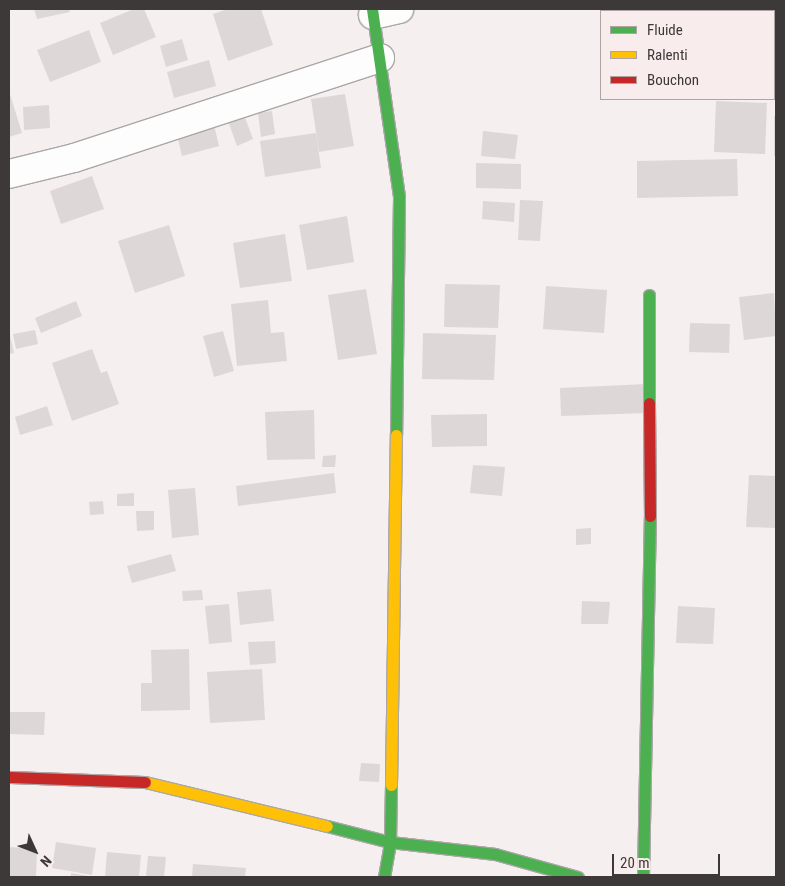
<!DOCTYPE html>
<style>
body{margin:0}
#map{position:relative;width:785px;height:886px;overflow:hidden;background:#f5efef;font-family:"Roboto Condensed",sans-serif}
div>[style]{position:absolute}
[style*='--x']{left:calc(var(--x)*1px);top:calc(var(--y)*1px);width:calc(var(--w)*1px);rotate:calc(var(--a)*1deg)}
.building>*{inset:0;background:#ddd8d7}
.roads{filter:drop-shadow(1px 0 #aba7a7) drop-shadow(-1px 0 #aba7a7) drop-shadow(0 1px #aba7a7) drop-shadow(0 -1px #aba7a7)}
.street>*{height:28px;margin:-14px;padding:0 14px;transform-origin:14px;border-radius:14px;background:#fefdfd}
.fast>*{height:11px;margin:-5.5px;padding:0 5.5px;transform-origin:5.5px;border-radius:5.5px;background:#4caf50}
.slow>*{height:11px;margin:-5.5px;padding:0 5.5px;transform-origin:5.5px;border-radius:5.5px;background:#ffc107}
.jam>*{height:11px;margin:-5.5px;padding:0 5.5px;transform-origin:5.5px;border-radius:5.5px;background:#c62828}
span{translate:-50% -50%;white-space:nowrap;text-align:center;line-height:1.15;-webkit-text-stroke:4px #f8edec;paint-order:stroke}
.frame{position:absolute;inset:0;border:10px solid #3d3938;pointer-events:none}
.legend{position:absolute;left:600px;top:10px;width:175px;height:90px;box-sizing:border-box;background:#f8edec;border:1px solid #ada5a4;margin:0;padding:6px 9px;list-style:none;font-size:15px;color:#3d3938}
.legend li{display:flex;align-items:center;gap:10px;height:25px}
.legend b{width:25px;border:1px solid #ada5a4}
.north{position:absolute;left:10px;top:826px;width:50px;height:50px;-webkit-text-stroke:4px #f8edec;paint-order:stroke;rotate:133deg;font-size:14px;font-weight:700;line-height:20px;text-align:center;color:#3d3938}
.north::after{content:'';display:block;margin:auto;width:18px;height:22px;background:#3d3938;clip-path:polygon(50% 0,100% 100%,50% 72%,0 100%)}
.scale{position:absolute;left:612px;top:854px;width:108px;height:22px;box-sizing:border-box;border:2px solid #3d3938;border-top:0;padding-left:6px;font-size:15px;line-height:18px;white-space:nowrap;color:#3d3938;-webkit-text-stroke:4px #f8edec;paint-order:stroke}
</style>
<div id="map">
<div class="building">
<i style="clip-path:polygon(34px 9px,69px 9px,70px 12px,37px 19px)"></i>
<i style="clip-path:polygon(134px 9px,144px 9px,156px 37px,113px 55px,100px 23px)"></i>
<i style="clip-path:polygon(228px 9px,261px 9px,273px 45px,228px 61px,213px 14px)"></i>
<i style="clip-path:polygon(610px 9px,637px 10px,637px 11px,609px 11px)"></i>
<i style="clip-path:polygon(645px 9px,713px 9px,713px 10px,645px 11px)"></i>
<i style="clip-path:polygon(89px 30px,101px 62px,50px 82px,37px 50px)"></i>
<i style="clip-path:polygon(182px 39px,188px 60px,166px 67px,160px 46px)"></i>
<i style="clip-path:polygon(209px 60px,216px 86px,174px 98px,167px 72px)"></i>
<i style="clip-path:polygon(9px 91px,22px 133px,9px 137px)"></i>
<i style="clip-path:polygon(345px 94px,354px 146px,319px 152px,311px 99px)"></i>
<i style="clip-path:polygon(716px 101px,767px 103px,765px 154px,714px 152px)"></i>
<i style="clip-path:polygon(49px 105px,50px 128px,24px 130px,23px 107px)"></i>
<i style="clip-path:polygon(272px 111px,275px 134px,261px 137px,258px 113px)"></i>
<i style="clip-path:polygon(244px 115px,253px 139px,237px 146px,228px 121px)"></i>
<i style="clip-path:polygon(774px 116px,776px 116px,776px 156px,774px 156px)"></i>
<i style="clip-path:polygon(214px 125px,219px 146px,182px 156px,177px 135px)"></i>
<i style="clip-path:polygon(483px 131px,518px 135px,515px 159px,481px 156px)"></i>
<i style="clip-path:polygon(316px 133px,321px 168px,265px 177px,260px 141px)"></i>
<i style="clip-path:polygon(737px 159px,738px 196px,637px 198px,637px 161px)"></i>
<i style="clip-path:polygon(476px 163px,521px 164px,521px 189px,476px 188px)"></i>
<i style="clip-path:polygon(92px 176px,104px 209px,61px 224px,50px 191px)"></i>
<i style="clip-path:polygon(520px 200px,543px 201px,540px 241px,518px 240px)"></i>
<i style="clip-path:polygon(483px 201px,515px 203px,514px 222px,482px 219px)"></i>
<i style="clip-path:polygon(347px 216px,354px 262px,307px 270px,299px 225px)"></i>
<i style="clip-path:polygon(169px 225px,185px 276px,135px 293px,118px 241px)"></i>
<i style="clip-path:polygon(285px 234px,292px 281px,240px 288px,233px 243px)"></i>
<i style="clip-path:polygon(445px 284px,500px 285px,498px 328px,444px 327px)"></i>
<i style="clip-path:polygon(546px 286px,607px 290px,604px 333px,543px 329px)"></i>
<i style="clip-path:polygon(366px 289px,377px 354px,338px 360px,328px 295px)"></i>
<i style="clip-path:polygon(774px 293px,776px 336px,744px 340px,739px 297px)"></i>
<i style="clip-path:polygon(268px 300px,271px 333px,284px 332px,287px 361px,237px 366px,231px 304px)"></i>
<i style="clip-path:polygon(76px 301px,82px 316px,41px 333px,35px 318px)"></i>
<i style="clip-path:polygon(690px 323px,730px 324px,729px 353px,689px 352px)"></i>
<i style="clip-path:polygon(35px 330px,38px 344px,16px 349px,13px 334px)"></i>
<i style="clip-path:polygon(9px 331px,14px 353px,9px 354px)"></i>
<i style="clip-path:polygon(223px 331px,234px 371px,214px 377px,203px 336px)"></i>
<i style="clip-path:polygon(423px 333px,496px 335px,494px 380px,422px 379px)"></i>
<i style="clip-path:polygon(92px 349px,101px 373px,107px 371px,119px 404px,72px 421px,52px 363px)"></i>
<i style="clip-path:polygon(646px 384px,646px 413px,561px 416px,560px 388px)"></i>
<i style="clip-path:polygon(47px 406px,53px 425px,20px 435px,15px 417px)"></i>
<i style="clip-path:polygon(314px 410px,315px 459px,267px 460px,265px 412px)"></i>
<i style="clip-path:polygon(487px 414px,487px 446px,432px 447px,431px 415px)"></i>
<i style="clip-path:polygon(336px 455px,335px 467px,322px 467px,323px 456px)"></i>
<i style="clip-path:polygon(473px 465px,505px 467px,502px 496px,470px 493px)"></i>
<i style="clip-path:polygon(334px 473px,336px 493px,238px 506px,236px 486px)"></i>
<i style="clip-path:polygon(749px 475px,776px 476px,776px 528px,746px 527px)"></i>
<i style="clip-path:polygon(195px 488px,199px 535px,172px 538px,168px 490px)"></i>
<i style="clip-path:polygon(134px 493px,134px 506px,117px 506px,117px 494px)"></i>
<i style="clip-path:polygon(103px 501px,104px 514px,90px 515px,89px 502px)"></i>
<i style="clip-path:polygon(136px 511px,154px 511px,154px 530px,137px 531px)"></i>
<i style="clip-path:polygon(591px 528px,591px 544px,576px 545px,576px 529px)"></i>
<i style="clip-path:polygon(171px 554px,176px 571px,132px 583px,127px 566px)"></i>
<i style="clip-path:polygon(271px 589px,274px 621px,240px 625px,237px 592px)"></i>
<i style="clip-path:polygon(202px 590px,203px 600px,183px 601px,182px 591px)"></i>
<i style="clip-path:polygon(582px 601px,610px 602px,608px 624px,581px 624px)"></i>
<i style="clip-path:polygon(229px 604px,232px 642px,209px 644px,205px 606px)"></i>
<i style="clip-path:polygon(678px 606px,715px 608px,713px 644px,676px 643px)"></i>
<i style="clip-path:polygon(275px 641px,276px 663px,250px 665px,248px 642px)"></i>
<i style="clip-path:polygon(189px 649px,190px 710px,141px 711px,141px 683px,152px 683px,151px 650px)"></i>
<i style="clip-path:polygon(262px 669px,265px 720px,210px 723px,207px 672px)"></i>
<i style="clip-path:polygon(9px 712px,45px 712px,44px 735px,9px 734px)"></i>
<i style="clip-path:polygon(361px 763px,380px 764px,379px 782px,359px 781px)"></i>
<i style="clip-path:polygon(56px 842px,96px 848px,92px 875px,52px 868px)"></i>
<i style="clip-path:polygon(9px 847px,37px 849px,36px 877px,9px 877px)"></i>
<i style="clip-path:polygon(107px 852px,141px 855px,139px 877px,105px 877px)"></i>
<i style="clip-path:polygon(148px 856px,166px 857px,164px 877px,146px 877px)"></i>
<i style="clip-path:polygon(193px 864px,246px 868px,245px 877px,192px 877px)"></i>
<i style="clip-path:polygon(71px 873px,89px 876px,89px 877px,71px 877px)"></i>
</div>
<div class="roads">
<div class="street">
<i style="--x:373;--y:15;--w:27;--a:-13"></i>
<i style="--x:9;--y:174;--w:67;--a:-13.8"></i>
<i style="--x:74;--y:158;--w:322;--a:-18.1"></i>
</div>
<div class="fast">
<i style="--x:372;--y:9;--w:190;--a:81.8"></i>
<i style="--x:399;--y:197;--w:238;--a:90.7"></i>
<i style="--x:649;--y:295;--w:108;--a:90"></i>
<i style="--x:327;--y:826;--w:65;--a:14.3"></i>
<i style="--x:390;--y:842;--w:106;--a:6.5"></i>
<i style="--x:495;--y:854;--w:86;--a:15.5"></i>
<i style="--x:384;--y:877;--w:36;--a:-80"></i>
<i style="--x:390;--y:842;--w:57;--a:-89"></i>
<i style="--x:643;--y:877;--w:361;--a:-88.9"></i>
</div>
<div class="slow">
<i style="--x:145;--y:782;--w:187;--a:13.6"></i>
<i style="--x:391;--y:785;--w:350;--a:-89.2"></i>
</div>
<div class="jam">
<i style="--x:649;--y:403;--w:113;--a:89.5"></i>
<i style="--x:9;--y:777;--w:136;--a:2.1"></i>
</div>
</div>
<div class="frame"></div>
<ul class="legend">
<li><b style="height:6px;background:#4caf50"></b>Fluide</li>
<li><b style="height:6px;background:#ffc107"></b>Ralenti</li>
<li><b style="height:6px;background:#c62828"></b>Bouchon</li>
</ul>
<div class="north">N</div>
<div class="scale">20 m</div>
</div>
